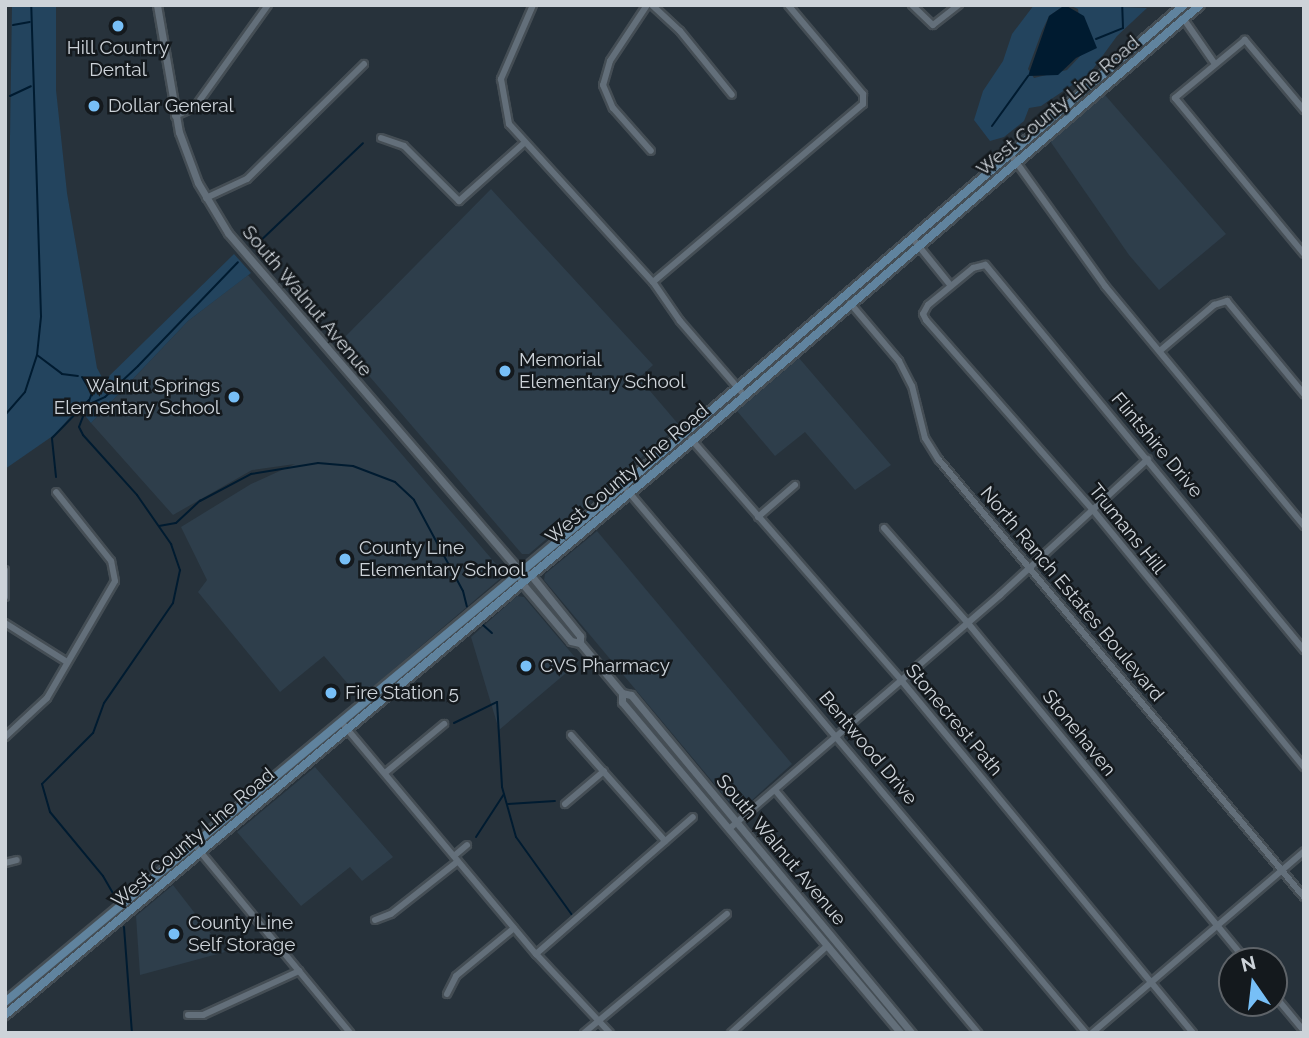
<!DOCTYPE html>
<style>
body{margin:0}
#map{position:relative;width:1309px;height:1038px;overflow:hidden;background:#27323b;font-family:Raleway,sans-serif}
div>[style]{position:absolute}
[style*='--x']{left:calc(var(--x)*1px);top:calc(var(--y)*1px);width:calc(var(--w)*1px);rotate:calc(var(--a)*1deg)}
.built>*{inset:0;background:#2e3e4b}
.green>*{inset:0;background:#23445e}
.water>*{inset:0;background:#001b30}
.stream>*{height:2px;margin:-1px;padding:0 1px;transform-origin:1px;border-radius:1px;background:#001b30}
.roads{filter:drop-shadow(2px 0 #454e55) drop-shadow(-2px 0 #454e55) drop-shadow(0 2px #454e55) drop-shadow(0 -2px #454e55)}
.minor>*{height:6px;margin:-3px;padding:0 3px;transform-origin:3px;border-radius:3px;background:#636f7a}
.tertiary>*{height:7px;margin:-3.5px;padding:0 3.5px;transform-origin:3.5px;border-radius:3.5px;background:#636f7a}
.secondary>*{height:8px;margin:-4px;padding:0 4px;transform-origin:4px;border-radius:4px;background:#60839e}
.dots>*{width:19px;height:19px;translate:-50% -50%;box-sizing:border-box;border:4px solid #14191d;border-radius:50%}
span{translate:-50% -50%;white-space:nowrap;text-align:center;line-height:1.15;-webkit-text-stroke:5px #14191d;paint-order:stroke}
.poi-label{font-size:19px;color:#cdd3d9}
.left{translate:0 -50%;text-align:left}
.right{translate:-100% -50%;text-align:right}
.street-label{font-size:19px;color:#cdd3d9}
.frame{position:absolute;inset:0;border:7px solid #cdd3d9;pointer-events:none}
.north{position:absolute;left:1218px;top:947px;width:70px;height:70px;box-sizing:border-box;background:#14191d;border:2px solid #5e6368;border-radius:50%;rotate:346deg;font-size:19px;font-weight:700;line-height:28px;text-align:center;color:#cdd3d9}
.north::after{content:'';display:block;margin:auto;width:24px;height:32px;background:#77bff7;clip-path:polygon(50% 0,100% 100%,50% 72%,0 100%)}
</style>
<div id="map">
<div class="built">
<i style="clip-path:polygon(1105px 95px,1226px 234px,1159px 290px,1129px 255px,1050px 141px)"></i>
<i style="clip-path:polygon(491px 189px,653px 365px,639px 378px,679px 425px,529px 554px,522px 554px,340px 342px)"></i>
<i style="clip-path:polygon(248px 275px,502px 571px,502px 577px,360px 698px,324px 656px,280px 692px,198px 592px,207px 580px,181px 527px,251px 484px,295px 464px,252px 470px,173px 515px,91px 423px,188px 321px)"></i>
<i style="clip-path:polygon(799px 358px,891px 465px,855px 490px,805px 432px,775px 456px,737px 411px)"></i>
<i style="clip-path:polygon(597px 531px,792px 764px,741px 810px,737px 811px,544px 580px,545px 574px)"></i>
<i style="clip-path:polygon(517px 596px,524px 597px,579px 662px,499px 730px,471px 637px)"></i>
<i style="clip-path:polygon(315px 767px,393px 857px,362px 881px,350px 867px,301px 906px,237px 832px)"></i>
<i style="clip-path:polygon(173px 885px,225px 952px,140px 975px,136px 916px)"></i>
</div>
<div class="green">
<i style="clip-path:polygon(12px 5px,56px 5px,56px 90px,67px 193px,97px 368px,104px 381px,234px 254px,251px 273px,188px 321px,91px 423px,78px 407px,57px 433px,5px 469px)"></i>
<i style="clip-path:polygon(1034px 5px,1065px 5px,1049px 16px,1042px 31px,1028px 69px,1034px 78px,1067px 70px,1083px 53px,1078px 9px,1069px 5px,1147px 8px,1117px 36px,1090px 73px,1041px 106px,1029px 108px,1024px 121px,1004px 137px,990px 141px,974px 120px,983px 91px,1003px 61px,1012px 34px)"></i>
</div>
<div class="water">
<i style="clip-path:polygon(1065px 5px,1084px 16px,1097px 48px,1076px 58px,1058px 75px,1028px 76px,1049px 16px)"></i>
</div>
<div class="stream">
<i style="--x:13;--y:25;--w:17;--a:-10"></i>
<i style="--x:1096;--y:39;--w:29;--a:-22"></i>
<i style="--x:1123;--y:28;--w:23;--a:-92"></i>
<i style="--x:10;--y:96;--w:23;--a:-25"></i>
<i style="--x:992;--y:126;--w:62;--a:-54.2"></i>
<i style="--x:255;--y:246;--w:149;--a:-43.6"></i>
<i style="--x:37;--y:355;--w:31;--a:37"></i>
<i style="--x:62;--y:374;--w:16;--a:7"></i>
<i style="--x:82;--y:377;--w:19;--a:58"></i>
<i style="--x:92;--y:393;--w:36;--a:111"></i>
<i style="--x:79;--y:427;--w:9;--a:63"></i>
<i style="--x:83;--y:435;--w:81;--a:48"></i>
<i style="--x:137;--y:495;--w:60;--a:55.2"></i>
<i style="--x:171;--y:544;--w:28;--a:71"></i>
<i style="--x:180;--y:570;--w:34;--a:102"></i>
<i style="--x:173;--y:603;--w:121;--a:124.6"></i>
<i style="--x:104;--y:703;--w:32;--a:110"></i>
<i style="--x:93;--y:733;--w:72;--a:135"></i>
<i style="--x:42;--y:784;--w:29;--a:74"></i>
<i style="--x:50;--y:812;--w:83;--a:50.4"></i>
<i style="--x:103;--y:876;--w:28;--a:60"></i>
<i style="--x:92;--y:403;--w:14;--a:-25"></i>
<i style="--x:105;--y:397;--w:45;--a:-43.2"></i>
<i style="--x:138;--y:366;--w:144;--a:-46.1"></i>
<i style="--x:5;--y:415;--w:30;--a:-49"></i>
<i style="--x:25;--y:392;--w:39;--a:-72"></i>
<i style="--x:37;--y:355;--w:39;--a:-84"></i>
<i style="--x:41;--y:316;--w:311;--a:-91.8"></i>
<i style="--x:56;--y:477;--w:39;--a:-96"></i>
<i style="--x:52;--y:438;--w:53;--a:-45.8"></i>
<i style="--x:159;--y:526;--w:17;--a:-10"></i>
<i style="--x:176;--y:523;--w:33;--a:-43"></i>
<i style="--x:200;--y:501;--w:58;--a:-27.9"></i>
<i style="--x:251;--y:474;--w:68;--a:-9.3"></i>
<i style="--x:318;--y:463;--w:35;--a:5"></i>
<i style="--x:353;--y:466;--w:45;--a:20.9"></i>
<i style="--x:395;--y:482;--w:26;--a:43"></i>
<i style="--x:414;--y:500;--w:103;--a:61.7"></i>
<i style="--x:463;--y:591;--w:16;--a:76"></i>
<i style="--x:483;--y:625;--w:12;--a:42"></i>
<i style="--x:454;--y:723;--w:48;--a:-26"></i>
<i style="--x:497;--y:702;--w:85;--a:86.6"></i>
<i style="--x:502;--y:787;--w:52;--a:74.4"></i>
<i style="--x:516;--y:837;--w:96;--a:54.3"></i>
<i style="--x:508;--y:804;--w:47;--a:-3.7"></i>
<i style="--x:476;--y:837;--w:51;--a:-56.9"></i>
<i style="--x:124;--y:927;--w:106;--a:85.7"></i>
</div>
<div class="roads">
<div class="minor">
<i style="--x:533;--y:5;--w:81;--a:113.4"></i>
<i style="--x:501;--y:79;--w:46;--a:79.9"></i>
<i style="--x:509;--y:124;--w:214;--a:47.7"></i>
<i style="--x:653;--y:282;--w:47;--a:55.3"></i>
<i style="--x:680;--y:321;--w:99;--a:49.1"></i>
<i style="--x:647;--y:5;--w:67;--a:123.5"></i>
<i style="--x:610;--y:61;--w:25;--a:106"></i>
<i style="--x:603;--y:85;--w:25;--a:67"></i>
<i style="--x:613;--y:108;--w:57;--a:48.5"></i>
<i style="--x:652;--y:5;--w:38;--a:43"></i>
<i style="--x:680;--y:31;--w:82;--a:50.9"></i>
<i style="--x:912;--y:5;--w:29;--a:44"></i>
<i style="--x:933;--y:25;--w:33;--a:-38"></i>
<i style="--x:1183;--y:18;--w:56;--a:55.2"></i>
<i style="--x:1304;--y:110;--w:92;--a:-130.1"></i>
<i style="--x:1245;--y:40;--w:91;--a:140.4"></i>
<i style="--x:1175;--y:98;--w:202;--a:50.4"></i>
<i style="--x:175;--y:116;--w:22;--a:-24"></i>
<i style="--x:195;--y:107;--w:125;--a:-54.4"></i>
<i style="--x:381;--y:138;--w:24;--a:19"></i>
<i style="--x:404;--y:146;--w:78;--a:45"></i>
<i style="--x:459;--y:201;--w:87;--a:-41.7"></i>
<i style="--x:1011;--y:155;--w:161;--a:54.3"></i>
<i style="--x:1105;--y:286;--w:312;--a:50.3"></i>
<i style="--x:206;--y:198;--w:45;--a:-24.9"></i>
<i style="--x:247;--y:179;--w:164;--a:-44.5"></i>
<i style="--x:913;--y:239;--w:60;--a:51"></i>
<i style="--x:653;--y:282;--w:275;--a:-40.3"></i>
<i style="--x:863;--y:104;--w:10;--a:-90"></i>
<i style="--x:863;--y:94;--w:116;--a:-130.1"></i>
<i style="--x:850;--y:303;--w:76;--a:49.8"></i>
<i style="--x:899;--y:361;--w:28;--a:63"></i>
<i style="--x:912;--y:386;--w:54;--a:76"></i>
<i style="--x:925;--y:438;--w:26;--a:58"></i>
<i style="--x:939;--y:460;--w:569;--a:50.13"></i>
<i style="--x:1161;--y:350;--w:70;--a:-40.3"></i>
<i style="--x:1214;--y:305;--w:14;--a:-17"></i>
<i style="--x:1227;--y:301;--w:121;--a:50.4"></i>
<i style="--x:691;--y:439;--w:320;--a:48.9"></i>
<i style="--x:901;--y:680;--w:458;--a:50.4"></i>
<i style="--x:627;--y:490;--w:711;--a:49.79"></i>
<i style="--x:758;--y:517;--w:49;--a:-40.9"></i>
<i style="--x:884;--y:528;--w:125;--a:48.6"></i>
<i style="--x:967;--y:622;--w:439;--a:50.5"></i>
<i style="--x:5;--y:570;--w:27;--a:90"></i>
<i style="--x:5;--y:623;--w:73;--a:32.2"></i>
<i style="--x:1304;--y:650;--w:500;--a:-129.6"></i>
<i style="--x:985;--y:265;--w:12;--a:166"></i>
<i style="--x:973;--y:268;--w:58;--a:140.6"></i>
<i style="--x:928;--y:305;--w:10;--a:119"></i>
<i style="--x:923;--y:314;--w:7;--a:63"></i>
<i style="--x:926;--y:320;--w:252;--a:48.7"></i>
<i style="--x:1092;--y:509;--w:334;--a:50.6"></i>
<i style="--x:342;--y:723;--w:302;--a:50"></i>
<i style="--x:536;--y:954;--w:108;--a:46.9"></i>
<i style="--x:571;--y:735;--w:142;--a:48.4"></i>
<i style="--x:5;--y:737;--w:57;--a:-42.9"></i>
<i style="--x:47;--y:698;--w:135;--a:-59.8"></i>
<i style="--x:115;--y:581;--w:20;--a:-101"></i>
<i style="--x:111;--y:561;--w:88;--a:-128.6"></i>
<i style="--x:385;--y:773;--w:77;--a:-39.7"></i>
<i style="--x:775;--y:790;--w:317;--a:50.1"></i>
<i style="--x:565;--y:804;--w:51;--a:-40.2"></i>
<i style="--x:729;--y:829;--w:358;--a:-40.8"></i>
<i style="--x:1000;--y:595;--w:201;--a:-42.6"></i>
<i style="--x:198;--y:849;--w:239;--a:50.4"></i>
<i style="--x:454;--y:856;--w:17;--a:-40"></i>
<i style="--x:5;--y:863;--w:12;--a:-14"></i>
<i style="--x:375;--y:920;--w:17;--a:-21"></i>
<i style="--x:391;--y:914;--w:85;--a:-38.3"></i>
<i style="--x:536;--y:954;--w:208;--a:-41.1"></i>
<i style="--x:447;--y:994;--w:20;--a:-63"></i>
<i style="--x:456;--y:976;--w:75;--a:-39.6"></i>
<i style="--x:1274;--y:995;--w:47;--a:50.2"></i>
<i style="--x:188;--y:1015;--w:15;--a:0"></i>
<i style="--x:203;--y:1015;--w:106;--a:-24.6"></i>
<i style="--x:584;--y:1033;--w:186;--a:-39.8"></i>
<i style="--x:731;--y:1033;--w:130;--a:-42.2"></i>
<i style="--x:1092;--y:1033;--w:279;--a:-40.6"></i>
</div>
<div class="tertiary">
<i style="--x:157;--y:5;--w:129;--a:80.2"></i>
<i style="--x:179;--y:132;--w:54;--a:69.6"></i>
<i style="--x:198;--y:183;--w:58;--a:59"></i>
<i style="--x:228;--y:233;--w:448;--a:49.2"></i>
<i style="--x:521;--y:572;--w:9;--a:13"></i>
<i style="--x:530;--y:574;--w:80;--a:51.1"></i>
<i style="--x:580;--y:636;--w:7;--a:90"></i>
<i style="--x:580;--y:643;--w:65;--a:50"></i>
<i style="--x:622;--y:693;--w:9;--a:13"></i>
<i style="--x:631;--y:695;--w:440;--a:50.3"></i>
<i style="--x:521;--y:572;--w:10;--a:90"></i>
<i style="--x:521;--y:582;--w:77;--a:49.7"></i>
<i style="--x:571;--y:641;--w:9;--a:13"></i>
<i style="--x:622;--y:693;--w:9;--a:90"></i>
<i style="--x:622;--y:702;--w:433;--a:49.9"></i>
</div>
<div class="secondary">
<i style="--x:5;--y:1002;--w:750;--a:-39.81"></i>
<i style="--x:581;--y:522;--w:794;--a:-40.61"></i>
<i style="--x:5;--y:1015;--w:895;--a:-39.88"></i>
<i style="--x:692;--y:441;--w:669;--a:-40.64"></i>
</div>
</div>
<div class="dots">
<i style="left:118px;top:26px;background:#77bff7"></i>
<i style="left:94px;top:106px;background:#77bff7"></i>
<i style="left:505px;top:371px;background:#77bff7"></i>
<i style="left:234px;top:397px;background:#77bff7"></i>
<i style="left:345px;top:559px;background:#77bff7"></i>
<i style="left:526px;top:666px;background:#77bff7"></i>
<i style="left:331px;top:693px;background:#77bff7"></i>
<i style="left:174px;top:934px;background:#77bff7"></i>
</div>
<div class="poi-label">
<span style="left:118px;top:59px">Hill Country<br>Dental</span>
<span class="left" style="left:108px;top:106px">Dollar General</span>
<span class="left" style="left:519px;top:371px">Memorial<br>Elementary School</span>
<span class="right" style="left:220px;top:397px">Walnut Springs<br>Elementary School</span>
<span class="left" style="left:359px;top:559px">County Line<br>Elementary School</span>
<span class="left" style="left:540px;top:666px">CVS Pharmacy</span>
<span class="left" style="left:345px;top:693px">Fire Station 5</span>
<span class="left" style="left:188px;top:934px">County Line<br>Self Storage</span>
</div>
<div class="street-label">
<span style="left:1058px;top:106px;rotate:-40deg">West County Line Road</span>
<span style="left:307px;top:301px;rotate:50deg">South Walnut Avenue</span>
<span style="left:1157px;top:445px;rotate:50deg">Flintshire Drive</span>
<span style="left:627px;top:474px;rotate:-40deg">West County Line Road</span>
<span style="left:1127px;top:529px;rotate:51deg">Trumans Hill</span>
<span style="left:1072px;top:594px;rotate:50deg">North Ranch Estates Boulevard</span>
<span style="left:954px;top:720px;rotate:50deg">Stonecrest Path</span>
<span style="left:1079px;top:733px;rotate:51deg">Stonehaven</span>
<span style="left:868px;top:748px;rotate:50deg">Bentwood Drive</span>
<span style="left:193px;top:838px;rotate:-40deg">West County Line Road</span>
<span style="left:781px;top:850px;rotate:50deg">South Walnut Avenue</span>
</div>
<div class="frame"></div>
<div class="north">N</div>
</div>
